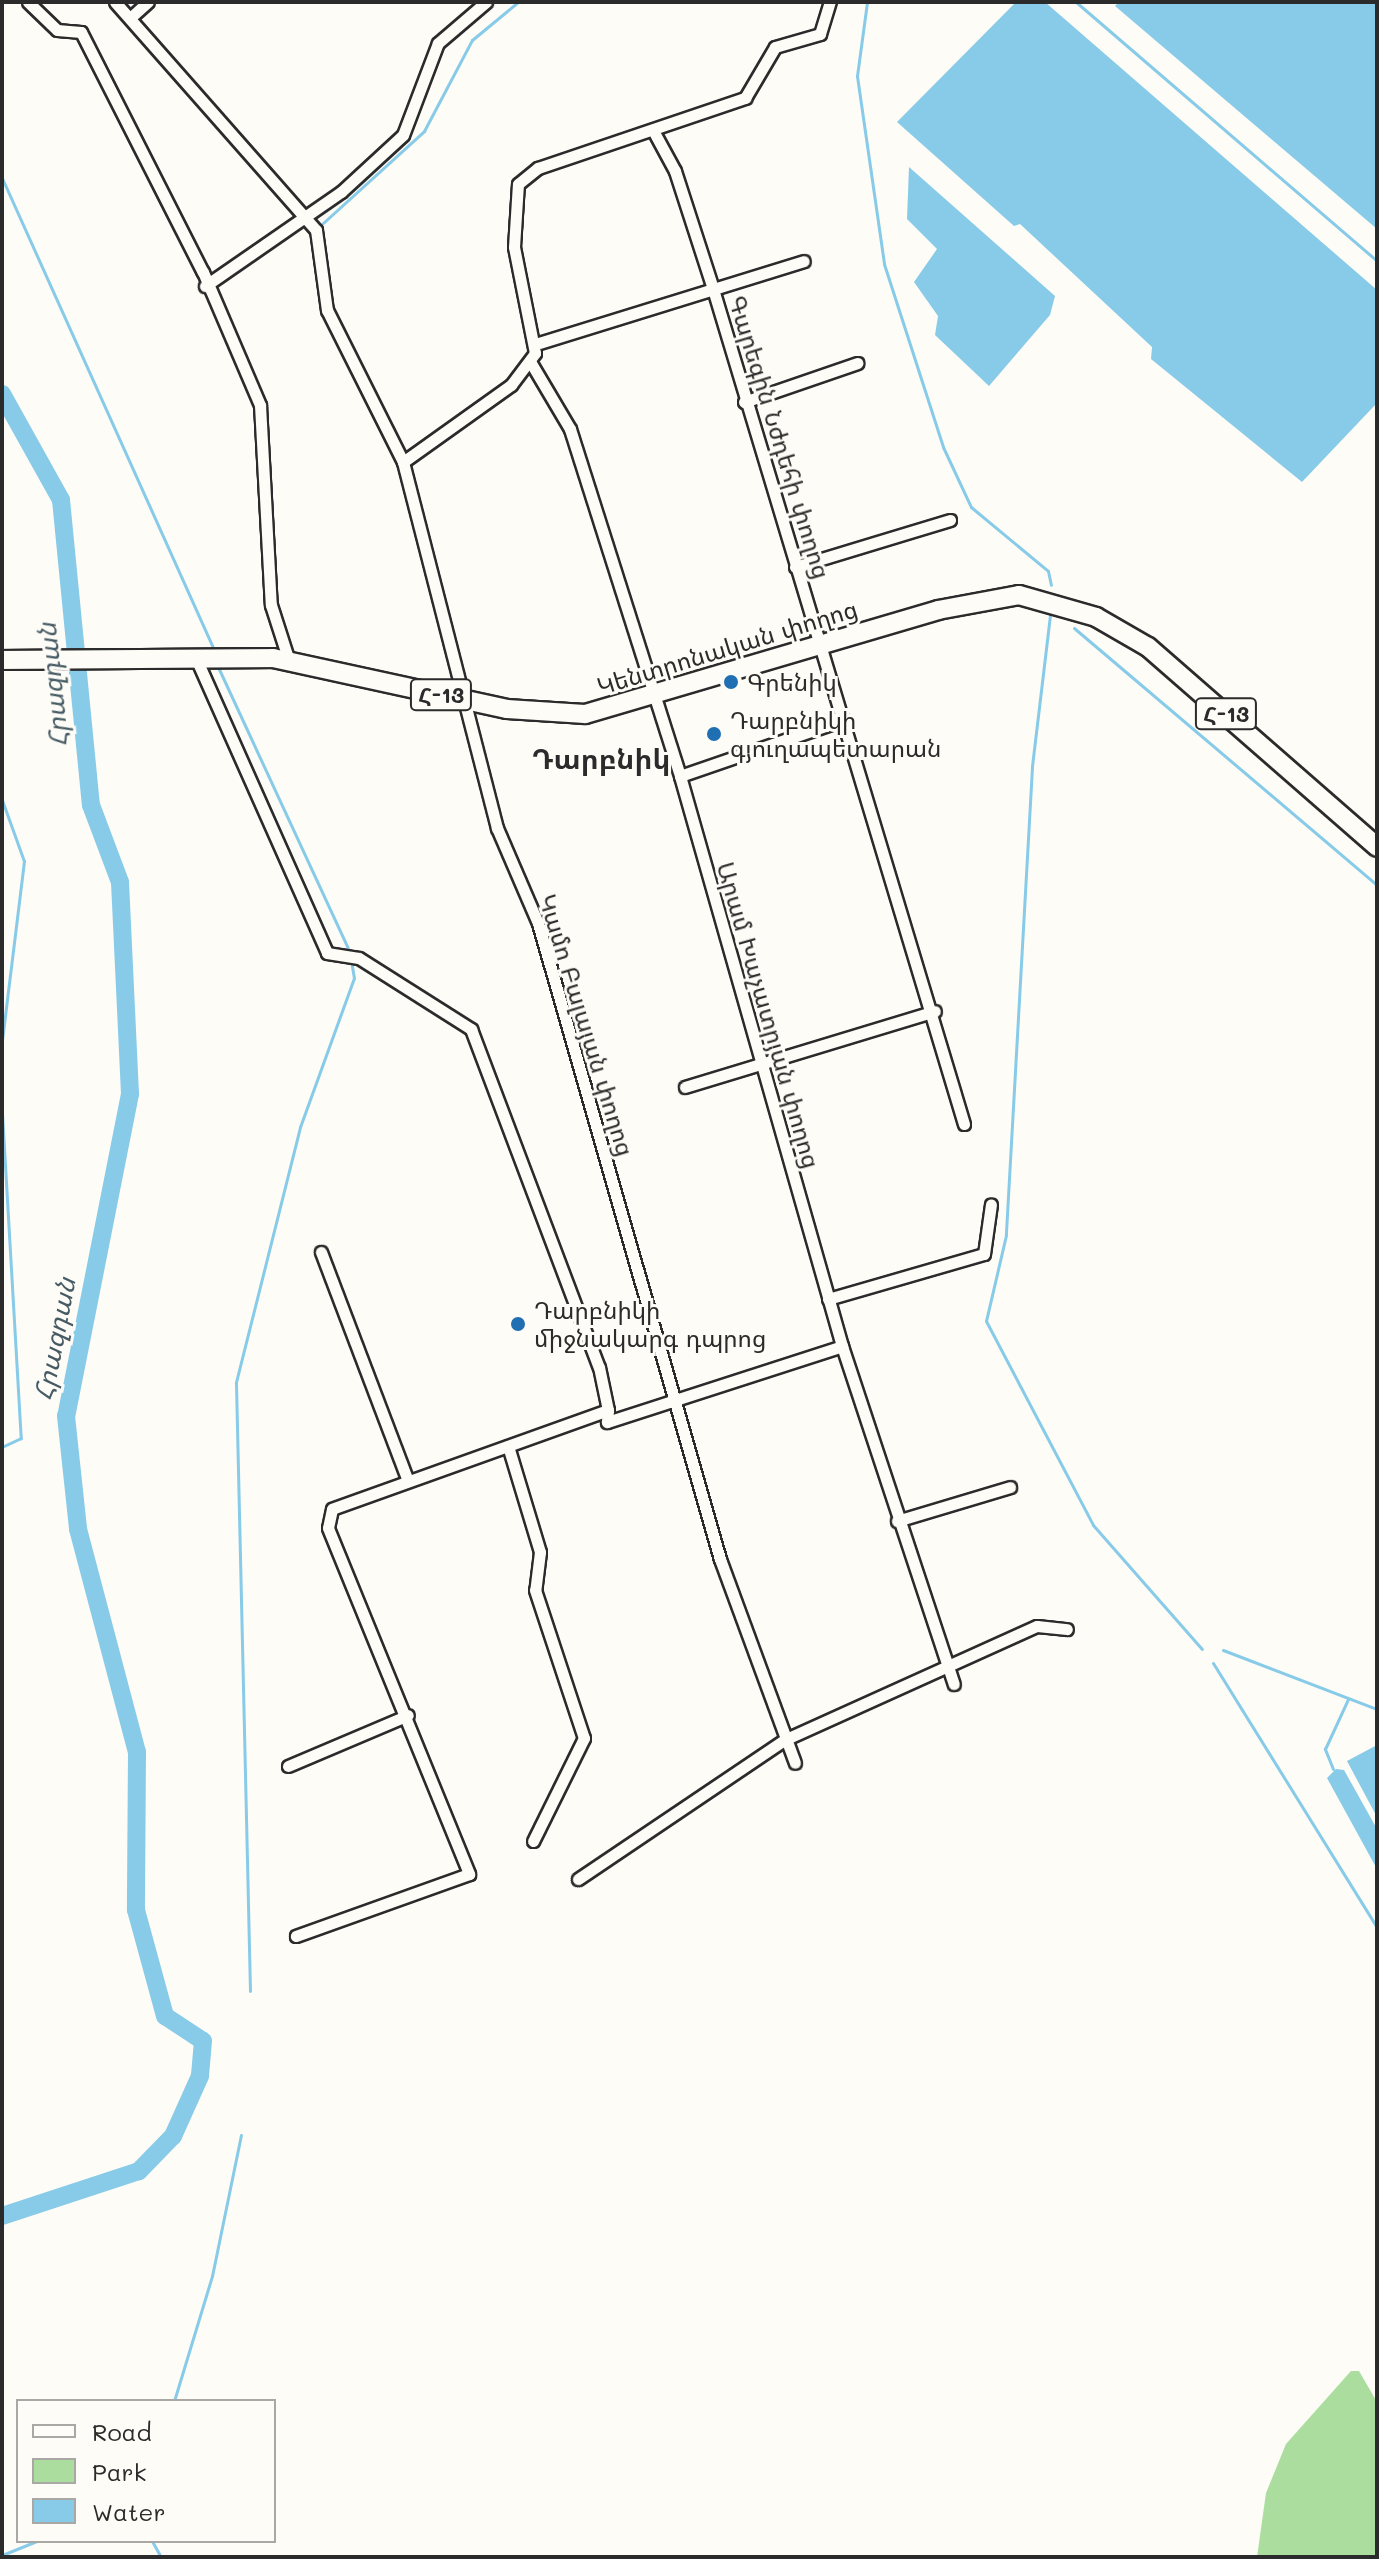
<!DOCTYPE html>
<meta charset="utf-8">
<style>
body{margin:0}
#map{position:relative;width:1379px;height:2559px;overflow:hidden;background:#fdfcf7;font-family:Mali,"Noto Sans Armenian",sans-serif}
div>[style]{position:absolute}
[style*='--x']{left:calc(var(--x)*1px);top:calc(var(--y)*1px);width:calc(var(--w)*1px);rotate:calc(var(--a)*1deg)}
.green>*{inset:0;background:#aadd9e}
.water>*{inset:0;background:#87cbe8}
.stream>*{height:3px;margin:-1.5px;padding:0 1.5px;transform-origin:1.5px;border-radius:1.5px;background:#87cbe8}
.river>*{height:18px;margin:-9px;padding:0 9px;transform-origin:9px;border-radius:9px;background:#87cbe8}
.roads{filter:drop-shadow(2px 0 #2b2b2b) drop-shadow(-2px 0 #2b2b2b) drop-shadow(0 2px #2b2b2b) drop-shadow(0 -2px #2b2b2b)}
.minor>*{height:11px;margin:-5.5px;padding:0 5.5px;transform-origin:5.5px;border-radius:5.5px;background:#fdfcf7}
.primary>*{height:18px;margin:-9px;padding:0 9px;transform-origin:9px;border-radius:9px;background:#fdfcf7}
.dots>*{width:22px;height:22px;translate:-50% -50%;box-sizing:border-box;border:4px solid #fdfcf7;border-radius:50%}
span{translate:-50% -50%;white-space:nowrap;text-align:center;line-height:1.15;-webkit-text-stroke:6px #fdfcf7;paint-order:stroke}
.shield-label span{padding:2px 6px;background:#fdfcf7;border:2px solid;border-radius:6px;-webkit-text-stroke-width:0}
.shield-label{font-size:22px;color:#2b2b2b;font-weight:700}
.street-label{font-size:24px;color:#2b2b2b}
.poi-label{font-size:24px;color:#2b2b2b}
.left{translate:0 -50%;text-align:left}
.water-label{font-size:26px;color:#475b64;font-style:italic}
.quarter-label{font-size:28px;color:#2b2b2b;font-weight:700}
.frame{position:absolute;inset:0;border:4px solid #2b2b2b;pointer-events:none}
.legend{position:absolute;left:16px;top:2399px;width:260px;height:144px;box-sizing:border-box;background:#fdfcf7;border:2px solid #a9a8a5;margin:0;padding:10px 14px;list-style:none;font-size:24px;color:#2b2b2b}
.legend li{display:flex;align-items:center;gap:16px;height:40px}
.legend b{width:40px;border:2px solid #a9a8a5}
</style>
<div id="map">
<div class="green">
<i style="clip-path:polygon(1351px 2371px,1359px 2371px,1377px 2402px,1377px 2557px,1257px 2557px,1266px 2493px,1286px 2444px)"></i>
</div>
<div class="water">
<i style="clip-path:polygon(1016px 2px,1045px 2px,1377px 290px,1377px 403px,1302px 482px,1151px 359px,1152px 347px,1020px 224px,1014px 226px,897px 122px)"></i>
<i style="clip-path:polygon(1119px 2px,1377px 2px,1377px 229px,1115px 6px)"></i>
<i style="clip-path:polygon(909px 167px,1055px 296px,1050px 315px,989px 386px,935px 335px,938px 316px,914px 282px,937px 249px,907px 219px)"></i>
<i style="clip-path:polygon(1377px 1745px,1377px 1817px,1347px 1761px)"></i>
<i style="clip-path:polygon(1336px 1769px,1344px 1770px,1377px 1829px,1377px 1869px,1327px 1778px)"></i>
</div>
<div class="stream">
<i style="--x:867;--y:2;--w:75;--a:97.7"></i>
<i style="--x:857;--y:76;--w:190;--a:81.8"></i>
<i style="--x:884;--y:264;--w:192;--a:72.1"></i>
<i style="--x:943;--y:447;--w:66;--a:65"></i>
<i style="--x:971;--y:507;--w:100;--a:39.7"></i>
<i style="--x:1048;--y:571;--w:14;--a:78"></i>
<i style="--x:1076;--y:2;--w:397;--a:40.7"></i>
<i style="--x:2;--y:178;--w:520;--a:65.8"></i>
<i style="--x:323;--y:223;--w:137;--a:-42.3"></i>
<i style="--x:424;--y:131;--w:103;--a:-62.2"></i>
<i style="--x:472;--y:40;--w:60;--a:-39.6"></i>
<i style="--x:1050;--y:615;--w:153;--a:96.8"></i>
<i style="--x:1032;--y:767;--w:469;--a:93.2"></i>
<i style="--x:1006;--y:1235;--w:88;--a:103.1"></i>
<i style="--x:986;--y:1321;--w:230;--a:62.3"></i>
<i style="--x:1093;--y:1525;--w:165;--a:48.7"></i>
<i style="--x:1074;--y:628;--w:397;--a:40.3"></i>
<i style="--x:218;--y:667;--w:315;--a:65.2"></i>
<i style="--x:2;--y:800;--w:65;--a:70.2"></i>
<i style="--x:24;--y:861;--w:181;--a:97"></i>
<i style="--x:2;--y:1113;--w:326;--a:86.7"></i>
<i style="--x:21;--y:1438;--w:21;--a:155"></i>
<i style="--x:1223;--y:1650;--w:165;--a:21"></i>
<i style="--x:1213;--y:1663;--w:312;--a:58.2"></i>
<i style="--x:1333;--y:1769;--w:22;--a:-112"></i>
<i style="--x:1325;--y:1749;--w:55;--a:-65.3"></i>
<i style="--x:250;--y:1991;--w:609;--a:-91.32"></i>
<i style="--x:236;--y:1382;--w:263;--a:-75.9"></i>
<i style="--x:300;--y:1127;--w:158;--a:-70.1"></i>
<i style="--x:354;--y:978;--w:17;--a:-100"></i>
<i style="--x:174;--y:2401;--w:131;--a:-73.1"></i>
<i style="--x:212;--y:2276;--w:144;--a:-78.4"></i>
<i style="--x:152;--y:2541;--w:18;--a:61"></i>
<i style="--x:2;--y:2555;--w:38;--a:-22"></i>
</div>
<div class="river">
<i style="--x:2;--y:394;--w:121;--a:60.9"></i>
<i style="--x:61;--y:500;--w:306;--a:84.4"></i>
<i style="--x:91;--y:805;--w:82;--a:69.4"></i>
<i style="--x:120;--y:882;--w:212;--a:87.3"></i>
<i style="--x:130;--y:1094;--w:328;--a:101.2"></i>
<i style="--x:66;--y:1416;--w:114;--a:83.9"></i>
<i style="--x:78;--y:1529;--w:231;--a:75.2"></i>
<i style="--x:137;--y:1752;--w:158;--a:90.4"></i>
<i style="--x:136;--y:1910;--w:110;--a:74.7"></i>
<i style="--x:165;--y:2016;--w:45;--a:33.3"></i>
<i style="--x:203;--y:2041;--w:35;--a:95"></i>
<i style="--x:200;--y:2076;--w:66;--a:114.2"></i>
<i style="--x:173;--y:2136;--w:49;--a:134.2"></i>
<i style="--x:139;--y:2171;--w:144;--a:161.8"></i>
</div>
<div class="roads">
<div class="minor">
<i style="--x:28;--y:2;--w:40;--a:44"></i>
<i style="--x:57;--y:30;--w:24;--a:5"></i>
<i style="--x:81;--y:32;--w:269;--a:63.1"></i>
<i style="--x:203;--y:272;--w:145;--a:66.8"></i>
<i style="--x:260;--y:405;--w:200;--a:86.9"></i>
<i style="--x:271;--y:605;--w:59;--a:72.2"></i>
<i style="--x:115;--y:2;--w:304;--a:48.6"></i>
<i style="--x:316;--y:230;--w:81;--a:82.2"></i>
<i style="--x:327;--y:310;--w:170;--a:63.4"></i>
<i style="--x:403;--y:462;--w:378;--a:75.6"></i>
<i style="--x:497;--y:828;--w:103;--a:66.7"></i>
<i style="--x:538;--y:923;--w:662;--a:74.03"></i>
<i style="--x:720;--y:1559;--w:217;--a:69.8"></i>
<i style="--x:130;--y:18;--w:24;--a:-42"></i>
<i style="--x:655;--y:134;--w:42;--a:61.6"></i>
<i style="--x:675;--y:171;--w:124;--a:72.1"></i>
<i style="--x:713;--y:289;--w:872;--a:73.27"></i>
<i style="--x:205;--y:286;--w:165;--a:-34.7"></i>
<i style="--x:341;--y:192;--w:84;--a:-42.6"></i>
<i style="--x:403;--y:135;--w:98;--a:-69.2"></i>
<i style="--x:438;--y:43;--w:63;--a:-40.5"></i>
<i style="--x:539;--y:343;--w:277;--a:-17.2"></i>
<i style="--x:531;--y:363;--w:77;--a:59.4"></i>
<i style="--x:570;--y:429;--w:364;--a:72.4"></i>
<i style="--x:680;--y:776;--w:593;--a:74.13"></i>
<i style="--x:842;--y:1346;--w:356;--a:71.7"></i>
<i style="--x:744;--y:402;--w:120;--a:-19"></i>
<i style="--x:403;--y:462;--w:133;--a:-35.5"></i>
<i style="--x:511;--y:385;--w:40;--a:-53"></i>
<i style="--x:535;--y:353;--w:108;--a:-101.2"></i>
<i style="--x:514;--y:247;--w:63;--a:-86.4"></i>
<i style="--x:518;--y:184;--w:26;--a:-39"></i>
<i style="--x:538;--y:168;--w:219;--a:-18.7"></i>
<i style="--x:745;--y:98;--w:59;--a:-59.5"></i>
<i style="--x:775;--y:47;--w:47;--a:-16.1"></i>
<i style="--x:820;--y:34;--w:34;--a:-73"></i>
<i style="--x:795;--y:567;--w:162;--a:-16.9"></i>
<i style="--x:195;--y:656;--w:325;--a:66"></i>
<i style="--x:327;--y:953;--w:32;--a:9"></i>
<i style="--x:359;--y:958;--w:133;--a:32.4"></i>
<i style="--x:471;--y:1029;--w:361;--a:69.3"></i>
<i style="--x:599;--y:1367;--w:44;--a:78.2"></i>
<i style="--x:608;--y:1410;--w:293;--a:160.3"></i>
<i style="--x:332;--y:1509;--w:19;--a:102"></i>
<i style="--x:328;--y:1528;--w:374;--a:67.8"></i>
<i style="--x:469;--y:1874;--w:184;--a:160.3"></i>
<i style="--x:680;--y:776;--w:172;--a:-19"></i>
<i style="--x:685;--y:1087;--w:261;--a:-16.9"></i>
<i style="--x:321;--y:1252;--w:242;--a:69.2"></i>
<i style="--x:828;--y:1299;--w:162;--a:-16.1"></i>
<i style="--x:984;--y:1254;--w:50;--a:-82"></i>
<i style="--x:608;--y:1410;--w:12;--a:95"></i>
<i style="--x:607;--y:1422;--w:247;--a:-17.9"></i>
<i style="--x:508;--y:1446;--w:111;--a:73.2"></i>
<i style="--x:540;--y:1552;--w:38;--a:97"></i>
<i style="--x:535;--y:1590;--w:156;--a:71.7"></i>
<i style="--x:584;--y:1738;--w:115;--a:116.3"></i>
<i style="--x:897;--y:1521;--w:118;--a:-16.7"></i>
<i style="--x:288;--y:1766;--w:130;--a:-23"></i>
<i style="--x:578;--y:1879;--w:249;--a:-34"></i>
<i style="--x:784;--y:1740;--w:277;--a:-24.3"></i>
<i style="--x:1037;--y:1626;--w:30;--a:6"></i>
</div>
<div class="primary">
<i style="--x:2;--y:660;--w:271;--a:-0.4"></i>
<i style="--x:273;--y:658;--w:239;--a:12.3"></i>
<i style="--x:507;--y:709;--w:78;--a:3.7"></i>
<i style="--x:585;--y:714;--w:368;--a:-16.4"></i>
<i style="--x:938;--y:610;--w:82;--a:-10.5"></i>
<i style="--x:1019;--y:595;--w:80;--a:15.9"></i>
<i style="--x:1096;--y:617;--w:60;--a:30"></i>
<i style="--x:1148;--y:647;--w:304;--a:41.1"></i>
</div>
</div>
<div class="dots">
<i style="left:731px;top:682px;background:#1f6fb2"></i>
<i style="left:714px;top:734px;background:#1f6fb2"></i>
<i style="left:518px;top:1324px;background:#1f6fb2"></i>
</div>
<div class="shield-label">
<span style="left:441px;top:695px">Հ-13</span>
<span style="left:1226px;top:714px">Հ-13</span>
</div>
<div class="street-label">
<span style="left:780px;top:437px;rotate:73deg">Գարեգին Նժդեհի փողոց</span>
<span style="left:727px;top:647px;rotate:-17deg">Կենտրոնական փողոց</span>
<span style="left:769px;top:1015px;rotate:74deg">Արամ Խաչատրյան փողոց</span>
<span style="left:587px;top:1025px;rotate:73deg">Կամո Բալայան փողոց</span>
</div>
<div class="poi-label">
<span class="left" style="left:747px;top:682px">Գրենիկ</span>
<span class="left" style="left:730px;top:734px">Դարբնիկի<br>գյուղապետարան</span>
<span class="left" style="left:534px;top:1324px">Դարբնիկի<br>միջնակարգ դպրոց</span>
</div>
<div class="water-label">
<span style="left:53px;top:685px;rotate:-96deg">Հրազդան</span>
<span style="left:55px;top:1339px;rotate:-79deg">Հրազդան</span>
</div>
<div class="quarter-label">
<span style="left:601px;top:758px">Դարբնիկ</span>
</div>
<div class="frame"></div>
<ul class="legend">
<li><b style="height:10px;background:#fdfcf7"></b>Road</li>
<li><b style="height:22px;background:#aadd9e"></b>Park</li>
<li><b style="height:22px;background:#87cbe8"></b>Water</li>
</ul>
</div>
